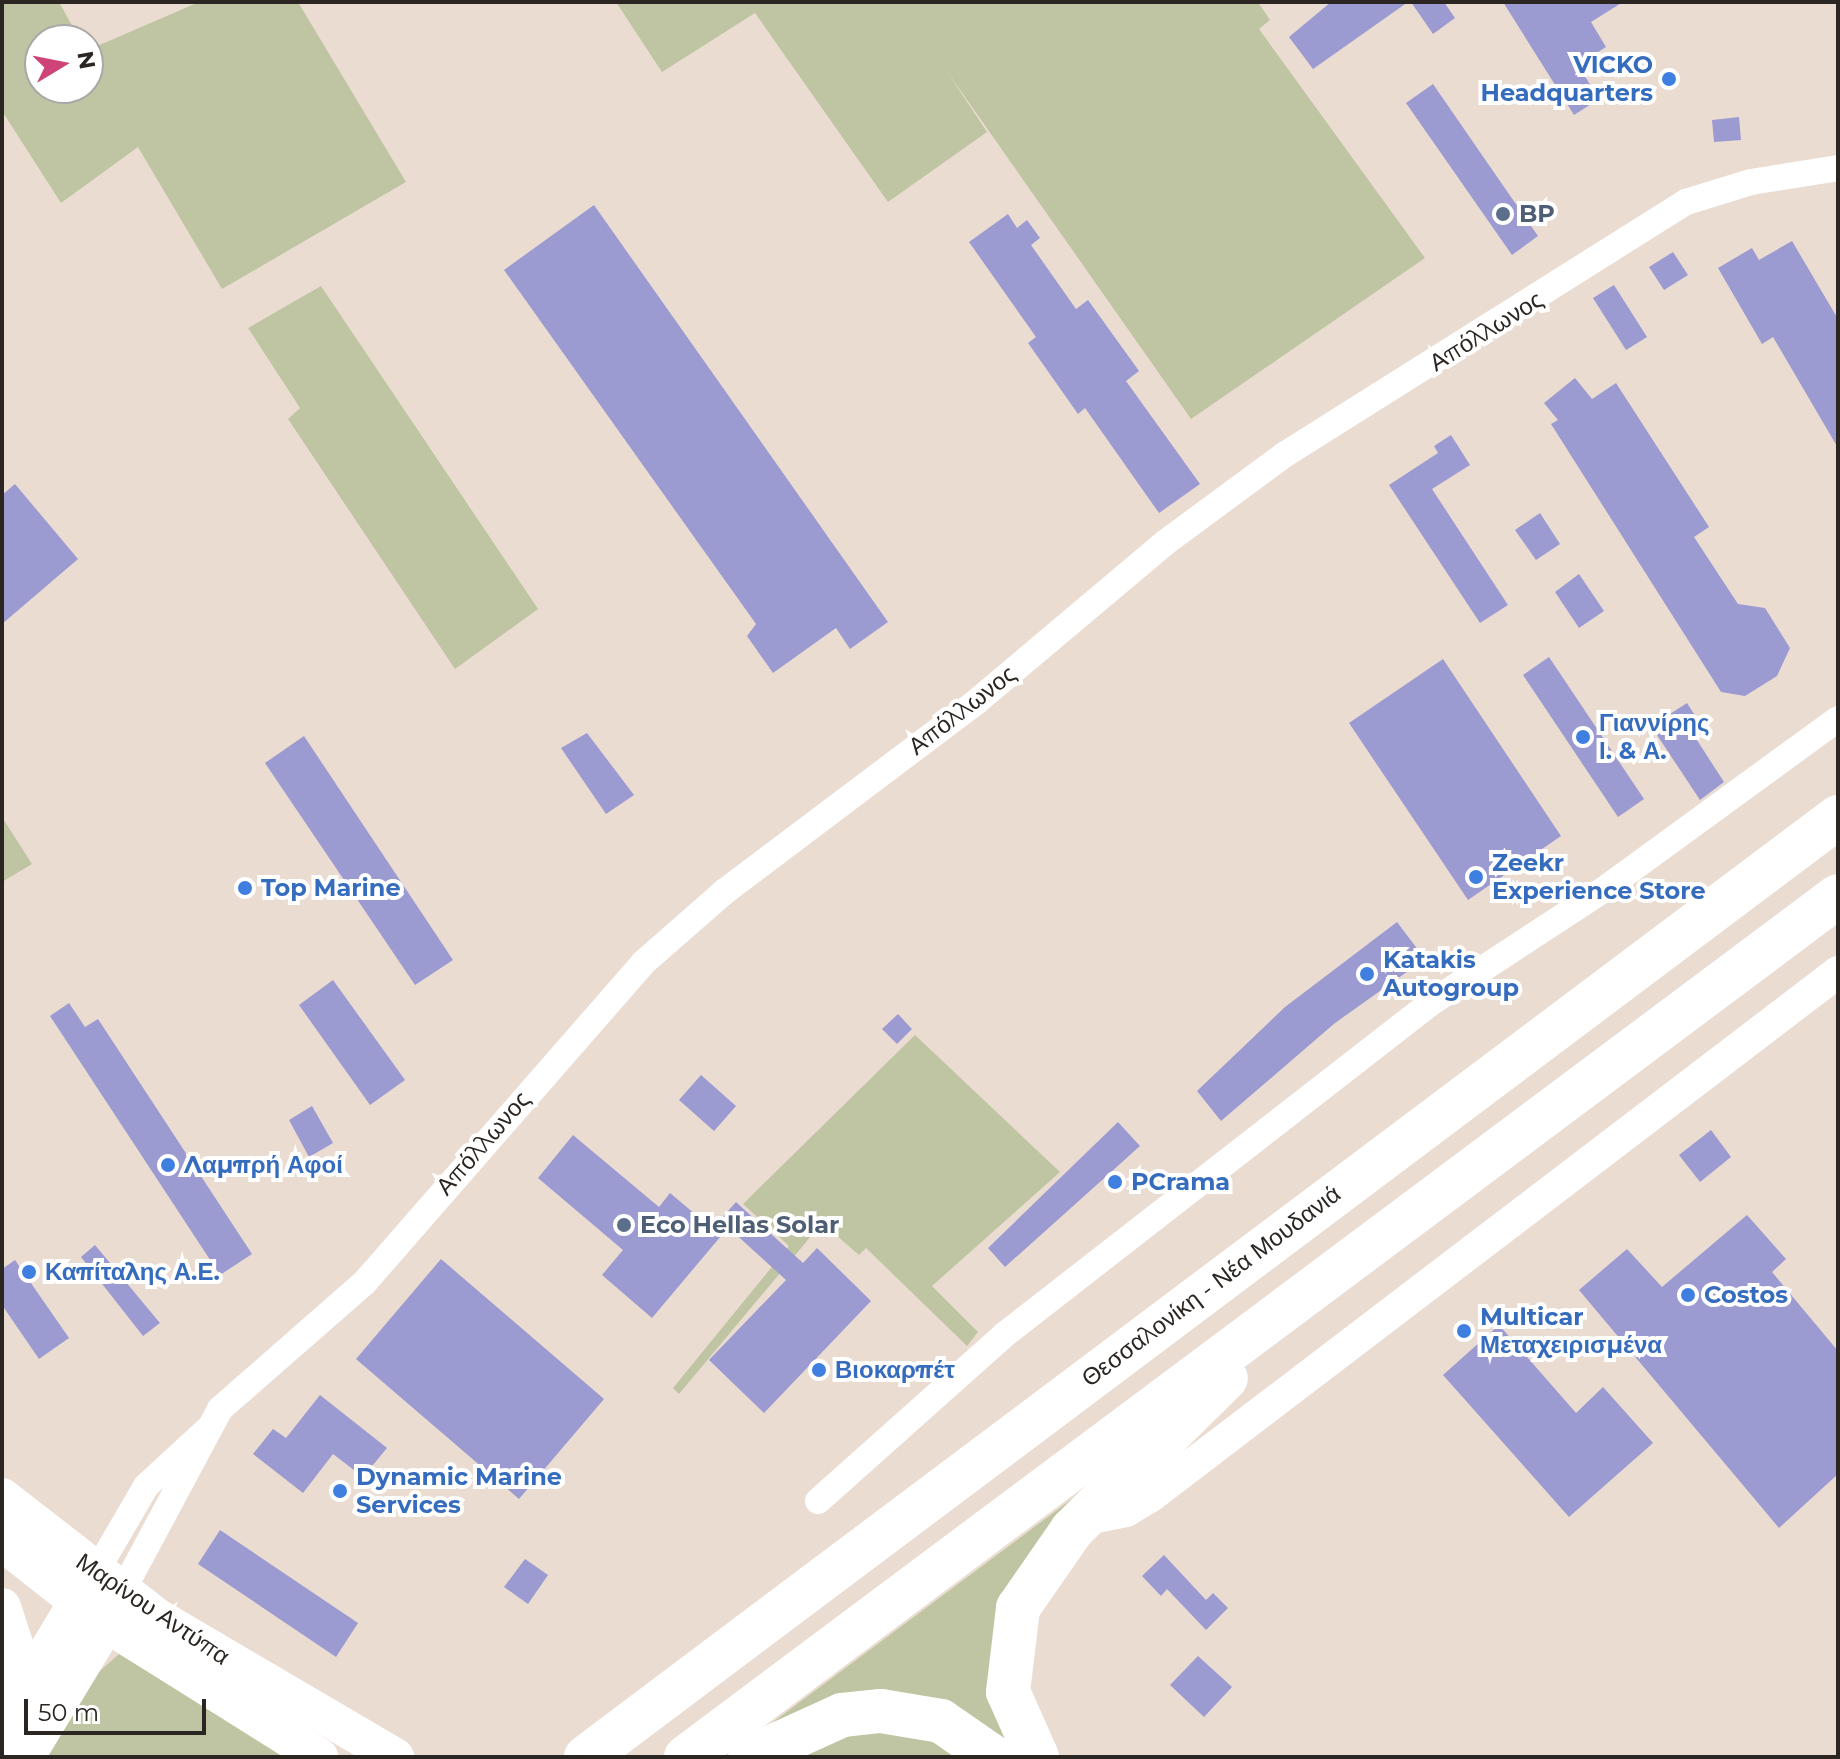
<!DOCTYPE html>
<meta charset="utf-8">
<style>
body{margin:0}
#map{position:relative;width:1840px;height:1759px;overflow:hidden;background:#ebdcd2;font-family:Montserrat,sans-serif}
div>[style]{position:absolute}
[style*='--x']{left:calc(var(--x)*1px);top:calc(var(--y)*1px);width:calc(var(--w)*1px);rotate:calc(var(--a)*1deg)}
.green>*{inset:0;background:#bfc5a2}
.building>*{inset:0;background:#9b9ad1}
.minor>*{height:26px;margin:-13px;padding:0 13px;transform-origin:13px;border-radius:13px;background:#fff}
.tertiary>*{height:32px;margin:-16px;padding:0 16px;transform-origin:16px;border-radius:16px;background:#fff}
.secondary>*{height:38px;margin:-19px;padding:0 19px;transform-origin:19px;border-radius:19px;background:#fff}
.trunk>*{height:44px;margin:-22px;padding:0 22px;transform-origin:22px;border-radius:22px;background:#fff}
.dots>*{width:22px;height:22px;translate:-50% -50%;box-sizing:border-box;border:4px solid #fff;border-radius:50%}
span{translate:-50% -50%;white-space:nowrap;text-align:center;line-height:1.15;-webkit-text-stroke:8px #fff;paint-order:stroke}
.shop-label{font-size:24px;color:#366cbe;font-weight:700}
.right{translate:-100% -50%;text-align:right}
.left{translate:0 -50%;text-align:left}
.service-label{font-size:24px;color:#4e5e75;font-weight:700}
.street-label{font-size:24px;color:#2b2622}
.frame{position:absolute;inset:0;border:4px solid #2b2622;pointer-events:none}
.north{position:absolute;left:24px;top:24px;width:80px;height:80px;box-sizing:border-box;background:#fff;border:2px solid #aaa8a7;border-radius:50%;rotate:80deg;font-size:22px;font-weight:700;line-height:32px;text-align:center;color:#2b2622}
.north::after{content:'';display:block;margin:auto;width:28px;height:36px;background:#cf4478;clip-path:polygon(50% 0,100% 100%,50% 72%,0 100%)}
.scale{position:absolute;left:24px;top:1699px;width:182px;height:36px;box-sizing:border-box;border:4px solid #2b2622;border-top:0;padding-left:10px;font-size:24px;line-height:28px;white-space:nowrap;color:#2b2622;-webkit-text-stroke:6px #fff;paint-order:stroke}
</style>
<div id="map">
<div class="green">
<i style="clip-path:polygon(2px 2px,59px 2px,80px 40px,40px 40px,40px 88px,88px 88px,88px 50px,199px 2px,298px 2px,406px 182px,222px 289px,138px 147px,61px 203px,2px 111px)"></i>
<i style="clip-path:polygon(616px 2px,1258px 2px,1270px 20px,1259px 29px,1425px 258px,1191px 419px,946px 70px,987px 132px,888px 202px,755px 13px,662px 72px)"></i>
<i style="clip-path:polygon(321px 286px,538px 609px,455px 669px,288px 419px,300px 408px,248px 328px)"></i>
<i style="clip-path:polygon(2px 817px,32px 864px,2px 882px)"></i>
<i style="clip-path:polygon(915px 1035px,1060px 1172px,932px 1286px,978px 1332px,967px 1346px,866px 1248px,859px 1255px,822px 1223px,679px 1394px,673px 1388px,789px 1246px,743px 1204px)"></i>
<i style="clip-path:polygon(1112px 1469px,1044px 1545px,1023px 1757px,951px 1718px,741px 1746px)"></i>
<i style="clip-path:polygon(119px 1654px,289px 1757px,40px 1757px,92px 1678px)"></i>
<i style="clip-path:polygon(908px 1730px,972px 1757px,776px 1757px,820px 1736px)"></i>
</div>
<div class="building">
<i style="clip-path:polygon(1331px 2px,1408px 2px,1313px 69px,1289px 37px)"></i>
<i style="clip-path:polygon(1411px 2px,1444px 2px,1455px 18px,1433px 34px)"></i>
<i style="clip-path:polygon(1503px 2px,1623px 2px,1591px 22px,1606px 47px,1578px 65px,1599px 99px,1574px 115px)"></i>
<i style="clip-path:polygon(1433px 84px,1538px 236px,1512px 255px,1406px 103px)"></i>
<i style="clip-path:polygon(1739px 117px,1741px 140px,1714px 142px,1712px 120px)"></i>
<i style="clip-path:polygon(594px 205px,888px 622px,850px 649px,836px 628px,773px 673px,747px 636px,756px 624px,504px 270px)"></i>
<i style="clip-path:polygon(1008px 214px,1017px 228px,1027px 220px,1040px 238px,1031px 245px,1076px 309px,1088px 300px,1139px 371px,1126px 381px,1200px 484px,1159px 513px,1085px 408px,1078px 414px,1028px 343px,1036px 337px,969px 242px)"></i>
<i style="clip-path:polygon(1792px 241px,1838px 319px,1838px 448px,1773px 337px,1762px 344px,1718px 268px,1752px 248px,1759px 260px)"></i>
<i style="clip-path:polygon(1673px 252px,1688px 275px,1664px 290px,1649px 267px)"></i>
<i style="clip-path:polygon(1614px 285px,1647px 337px,1626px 350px,1593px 298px)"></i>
<i style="clip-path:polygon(1575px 378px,1592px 399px,1616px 383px,1709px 527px,1694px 537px,1738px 604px,1765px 608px,1790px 648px,1777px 676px,1745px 696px,1721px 692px,1551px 424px,1558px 420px,1544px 403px)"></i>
<i style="clip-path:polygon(1451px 435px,1470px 465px,1432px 489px,1508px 605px,1480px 623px,1389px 485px,1438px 453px,1434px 446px)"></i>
<i style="clip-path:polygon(15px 484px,78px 559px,2px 624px,2px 495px)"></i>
<i style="clip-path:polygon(1540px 513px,1560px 544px,1536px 560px,1515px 530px)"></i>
<i style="clip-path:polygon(1579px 574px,1604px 611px,1579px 628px,1555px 592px)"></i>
<i style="clip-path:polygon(1549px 657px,1644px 799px,1618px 817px,1523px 675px)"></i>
<i style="clip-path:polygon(1443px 659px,1561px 836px,1468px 900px,1349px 723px)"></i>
<i style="clip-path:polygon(1687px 703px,1705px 731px,1695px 737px,1724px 782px,1700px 800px,1657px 735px,1675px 723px,1670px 714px)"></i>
<i style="clip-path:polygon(587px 733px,634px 795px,606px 814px,561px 748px)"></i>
<i style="clip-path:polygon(304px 736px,453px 960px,415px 985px,265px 763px)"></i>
<i style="clip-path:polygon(1397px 922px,1425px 959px,1335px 1023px,1221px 1121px,1197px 1091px,1285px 1007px)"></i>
<i style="clip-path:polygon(333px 980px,405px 1080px,370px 1105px,299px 1005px)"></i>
<i style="clip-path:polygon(69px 1003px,85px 1027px,98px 1019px,252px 1254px,220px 1275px,50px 1016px)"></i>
<i style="clip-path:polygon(898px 1014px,912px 1029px,897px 1044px,882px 1029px)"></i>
<i style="clip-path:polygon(701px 1075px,736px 1106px,714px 1131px,679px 1100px)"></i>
<i style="clip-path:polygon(312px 1106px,333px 1143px,309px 1157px,289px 1120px)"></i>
<i style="clip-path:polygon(1118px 1122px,1140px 1146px,1005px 1267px,988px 1248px)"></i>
<i style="clip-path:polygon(1711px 1130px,1731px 1157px,1700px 1182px,1679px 1155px)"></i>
<i style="clip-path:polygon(573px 1135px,659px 1207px,670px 1193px,721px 1236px,652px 1318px,602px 1275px,623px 1250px,538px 1178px)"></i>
<i style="clip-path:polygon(736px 1202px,803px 1263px,817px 1248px,871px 1301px,764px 1413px,709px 1360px,786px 1280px,720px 1220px)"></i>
<i style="clip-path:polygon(1747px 1215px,1786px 1259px,1772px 1272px,1838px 1351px,1838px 1474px,1779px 1528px,1579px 1290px,1627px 1249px,1662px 1287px)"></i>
<i style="clip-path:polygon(95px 1245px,160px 1323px,143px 1336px,81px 1257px)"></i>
<i style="clip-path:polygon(441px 1259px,604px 1399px,519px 1499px,356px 1359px)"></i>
<i style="clip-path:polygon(15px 1260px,69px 1338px,39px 1359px,2px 1305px,2px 1269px)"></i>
<i style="clip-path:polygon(1499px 1325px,1576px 1413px,1603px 1387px,1653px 1443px,1569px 1517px,1443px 1375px)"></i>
<i style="clip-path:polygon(320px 1395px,387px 1448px,363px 1477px,333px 1454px,303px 1493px,253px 1454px,273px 1429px,286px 1438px)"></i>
<i style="clip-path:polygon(220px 1530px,358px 1623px,336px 1657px,198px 1564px)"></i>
<i style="clip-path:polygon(1164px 1555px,1206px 1600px,1213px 1593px,1228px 1608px,1206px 1630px,1167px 1589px,1161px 1596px,1142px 1576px)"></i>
<i style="clip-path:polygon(525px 1559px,548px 1575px,528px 1604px,504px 1587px)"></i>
<i style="clip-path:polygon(1198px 1656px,1232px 1687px,1204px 1717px,1170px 1685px)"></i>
</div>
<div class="minor">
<i style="--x:818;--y:1501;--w:249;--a:-41.7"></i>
<i style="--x:1004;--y:1335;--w:542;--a:-37.88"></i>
<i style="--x:1432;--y:1002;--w:208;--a:-33.2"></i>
<i style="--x:1606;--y:888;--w:287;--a:-36.1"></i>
<i style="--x:96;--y:1572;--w:99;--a:-59.8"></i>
<i style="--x:146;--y:1486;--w:86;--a:-42.6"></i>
<i style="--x:122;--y:1592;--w:208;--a:-61.8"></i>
<i style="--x:220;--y:1409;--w:193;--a:-41.2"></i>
<i style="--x:365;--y:1282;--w:423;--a:-48.9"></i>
<i style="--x:643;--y:963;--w:108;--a:-41.2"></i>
<i style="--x:724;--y:892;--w:316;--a:-37"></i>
<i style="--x:976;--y:702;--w:248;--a:-40.1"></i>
<i style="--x:1166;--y:542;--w:147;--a:-36.4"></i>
<i style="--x:1284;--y:455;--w:475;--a:-32.2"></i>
<i style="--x:1686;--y:202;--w:68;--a:-17.1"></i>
<i style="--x:1751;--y:182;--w:88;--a:-9.1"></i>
</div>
<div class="tertiary">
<i style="--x:1081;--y:1520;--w:46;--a:-11.3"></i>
<i style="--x:1126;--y:1511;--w:29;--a:-31"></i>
<i style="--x:1151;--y:1496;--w:864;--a:-37.33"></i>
</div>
<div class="secondary">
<i style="--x:2;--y:1497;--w:197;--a:37.8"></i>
<i style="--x:158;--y:1618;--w:275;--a:30.4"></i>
<i style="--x:2;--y:1542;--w:130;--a:38.1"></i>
<i style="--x:104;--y:1622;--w:254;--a:32.1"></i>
<i style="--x:2;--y:1607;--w:39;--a:72"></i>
<i style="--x:14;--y:1644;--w:62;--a:89.1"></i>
<i style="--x:2;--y:1728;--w:171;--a:-59.1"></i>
</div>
<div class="trunk">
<i style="--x:22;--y:1757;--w:193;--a:-58.8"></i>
<i style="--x:586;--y:1757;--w:1566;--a:-36.9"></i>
<i style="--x:686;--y:1757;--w:1438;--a:-36.77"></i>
<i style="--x:750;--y:1757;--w:101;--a:-24.5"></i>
<i style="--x:842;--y:1715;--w:39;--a:-6"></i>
<i style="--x:881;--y:1711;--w:61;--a:9.5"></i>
<i style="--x:941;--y:1721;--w:63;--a:34.7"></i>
<i style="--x:1037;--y:1757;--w:71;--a:-114"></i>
<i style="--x:1008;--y:1692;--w:85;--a:-83.2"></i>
<i style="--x:1018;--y:1608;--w:95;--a:-55.3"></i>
<i style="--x:1072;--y:1530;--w:216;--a:-44.6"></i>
</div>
<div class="dots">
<i style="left:1669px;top:79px;background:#3f7fe0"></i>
<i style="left:1503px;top:214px;background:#5c6f8a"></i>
<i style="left:1583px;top:737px;background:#3f7fe0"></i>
<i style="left:1476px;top:877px;background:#3f7fe0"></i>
<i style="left:245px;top:888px;background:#3f7fe0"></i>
<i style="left:1367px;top:974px;background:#3f7fe0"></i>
<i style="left:168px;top:1165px;background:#3f7fe0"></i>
<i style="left:1115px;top:1182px;background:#3f7fe0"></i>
<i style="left:624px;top:1225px;background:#5c6f8a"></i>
<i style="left:29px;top:1272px;background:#3f7fe0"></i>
<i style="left:1688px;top:1295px;background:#3f7fe0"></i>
<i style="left:1464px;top:1331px;background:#3f7fe0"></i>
<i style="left:819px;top:1370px;background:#3f7fe0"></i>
<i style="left:340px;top:1491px;background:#3f7fe0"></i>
</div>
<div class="shop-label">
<span class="right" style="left:1653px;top:79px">VICKO<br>Headquarters</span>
<span class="left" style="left:1599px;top:737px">Γιαννίρης<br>Ι. &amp; Α.</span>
<span class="left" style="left:1492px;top:877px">Zeekr<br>Experience Store</span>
<span class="left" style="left:261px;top:888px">Top Marine</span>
<span class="left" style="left:1383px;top:974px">Katakis<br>Autogroup</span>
<span class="left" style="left:184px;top:1165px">Λαμπρή Αφοί</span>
<span class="left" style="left:1131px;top:1182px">PCrama</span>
<span class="left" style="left:45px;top:1272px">Καπίταλης Α.Ε.</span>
<span class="left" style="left:1704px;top:1295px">Costos</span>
<span class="left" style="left:1480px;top:1331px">Multicar<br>Μεταχειρισμένα</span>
<span class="left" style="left:835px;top:1370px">Βιοκαρπέτ</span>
<span class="left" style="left:356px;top:1491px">Dynamic Marine<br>Services</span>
</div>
<div class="service-label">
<span class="left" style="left:1519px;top:214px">BP</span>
<span class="left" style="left:640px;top:1225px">Eco Hellas Solar</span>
</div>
<div class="street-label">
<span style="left:1486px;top:331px;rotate:-32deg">Απόλλωνος</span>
<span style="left:962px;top:710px;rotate:-38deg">Απόλλωνος</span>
<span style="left:483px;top:1143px;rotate:-49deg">Απόλλωνος</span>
<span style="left:1211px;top:1286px;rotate:-37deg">Θεσσαλονίκη - Νέα Μουδανιά</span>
<span style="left:153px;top:1609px;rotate:34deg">Μαρίνου Αντύπα</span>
</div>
<div class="frame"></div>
<div class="north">N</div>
<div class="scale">50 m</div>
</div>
